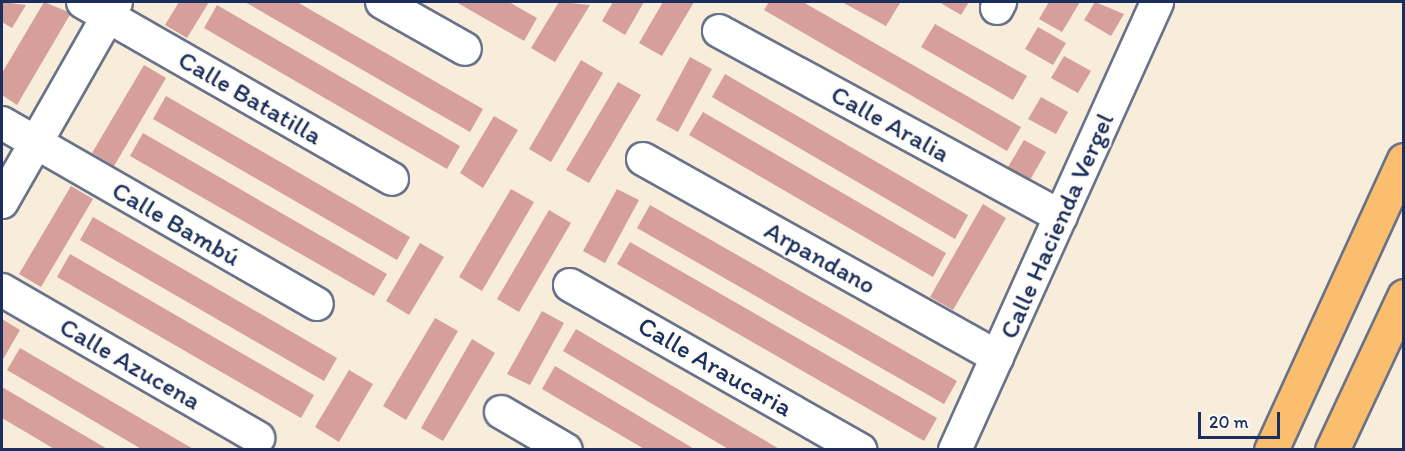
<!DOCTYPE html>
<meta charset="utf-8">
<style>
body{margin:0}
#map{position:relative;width:1405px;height:451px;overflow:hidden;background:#f7edda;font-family:Itim,sans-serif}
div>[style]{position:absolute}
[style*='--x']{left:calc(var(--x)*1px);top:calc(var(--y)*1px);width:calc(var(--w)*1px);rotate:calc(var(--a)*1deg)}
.building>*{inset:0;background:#d69f9a}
.roads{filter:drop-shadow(2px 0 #687289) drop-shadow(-2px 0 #687289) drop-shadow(0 2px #687289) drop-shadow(0 -2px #687289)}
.minor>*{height:32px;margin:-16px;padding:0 16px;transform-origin:16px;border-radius:16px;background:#fff}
.highway>*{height:33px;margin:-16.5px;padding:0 16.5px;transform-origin:16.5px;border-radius:16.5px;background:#fbbd6e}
span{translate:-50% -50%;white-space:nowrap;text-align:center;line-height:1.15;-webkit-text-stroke:5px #fdfcf7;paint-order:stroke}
.street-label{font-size:26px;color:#1b2f5e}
.frame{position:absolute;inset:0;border:3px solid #1b2f5e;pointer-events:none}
.scale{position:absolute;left:1198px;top:412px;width:82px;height:27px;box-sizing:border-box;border:3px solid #1b2f5e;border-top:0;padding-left:8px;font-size:18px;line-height:21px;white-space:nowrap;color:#1b2f5e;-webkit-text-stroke:4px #fdfcf7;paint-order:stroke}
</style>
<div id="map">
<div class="building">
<i style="clip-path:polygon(2px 2px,26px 5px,12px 28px,2px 22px)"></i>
<i style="clip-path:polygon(44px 2px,71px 13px,17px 105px,2px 95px,2px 73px)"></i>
<i style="clip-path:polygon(179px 2px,209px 2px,187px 38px,165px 25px)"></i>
<i style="clip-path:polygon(245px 2px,297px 2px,483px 109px,470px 132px)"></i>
<i style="clip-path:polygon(456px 2px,509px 2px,537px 18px,524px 41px)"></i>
<i style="clip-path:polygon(559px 2px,590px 5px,555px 62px,531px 48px)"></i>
<i style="clip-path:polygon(613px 2px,644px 2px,625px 35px,602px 21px)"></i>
<i style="clip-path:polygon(663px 2px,694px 2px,662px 56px,639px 43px)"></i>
<i style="clip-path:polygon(769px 2px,803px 2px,1021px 127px,1007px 151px,764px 10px)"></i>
<i style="clip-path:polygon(842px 2px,897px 2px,900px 3px,886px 26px)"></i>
<i style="clip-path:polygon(939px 2px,969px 2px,961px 15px)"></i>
<i style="clip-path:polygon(1049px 2px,1080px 2px,1062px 32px,1039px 19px)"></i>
<i style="clip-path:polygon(1095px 2px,1124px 14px,1111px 36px,1084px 20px)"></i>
<i style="clip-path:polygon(217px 5px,460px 146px,447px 169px,204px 28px)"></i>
<i style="clip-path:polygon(935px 24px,1027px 76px,1013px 100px,921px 47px)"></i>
<i style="clip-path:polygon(1038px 27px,1066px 43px,1053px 65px,1025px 49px)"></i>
<i style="clip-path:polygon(1064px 56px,1091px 71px,1078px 93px,1051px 78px)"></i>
<i style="clip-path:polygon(690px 57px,712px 69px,678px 132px,656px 120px)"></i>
<i style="clip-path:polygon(581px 60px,603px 73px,551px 162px,529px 149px)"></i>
<i style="clip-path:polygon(144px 65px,166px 78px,114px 166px,92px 153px)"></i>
<i style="clip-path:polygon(725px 74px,968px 215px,955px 239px,712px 97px)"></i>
<i style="clip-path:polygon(618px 82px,641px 95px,589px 183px,566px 170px)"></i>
<i style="clip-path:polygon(166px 96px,410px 237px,397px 260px,153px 119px)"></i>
<i style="clip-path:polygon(1041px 97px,1068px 112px,1056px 134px,1028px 119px)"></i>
<i style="clip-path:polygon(703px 112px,946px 253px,933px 277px,689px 135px)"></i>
<i style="clip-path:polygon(494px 116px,518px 130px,483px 188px,460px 173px)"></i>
<i style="clip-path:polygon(143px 133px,387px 274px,374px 296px,130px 156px)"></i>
<i style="clip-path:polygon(1024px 140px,1046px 152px,1030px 180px,1008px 167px)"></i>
<i style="clip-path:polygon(71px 186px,93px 199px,41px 287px,19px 274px)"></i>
<i style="clip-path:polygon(511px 189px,534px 202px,482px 291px,459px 277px)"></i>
<i style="clip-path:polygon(617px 189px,639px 200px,605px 263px,583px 251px)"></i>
<i style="clip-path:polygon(983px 204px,1006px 218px,953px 310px,930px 297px)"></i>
<i style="clip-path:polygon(650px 205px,957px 381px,944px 404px,637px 228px)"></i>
<i style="clip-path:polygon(549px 210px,571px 223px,519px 312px,497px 299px)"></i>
<i style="clip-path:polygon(93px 217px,337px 358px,324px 381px,80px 240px)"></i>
<i style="clip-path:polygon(630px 242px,937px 418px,924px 441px,617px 264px)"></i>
<i style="clip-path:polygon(420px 243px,444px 257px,409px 315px,386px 301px)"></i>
<i style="clip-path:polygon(70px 254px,314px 395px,301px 418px,57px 277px)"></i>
<i style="clip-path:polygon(542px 311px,564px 323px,530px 385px,507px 374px)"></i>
<i style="clip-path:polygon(435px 318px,458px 331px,406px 420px,383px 406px)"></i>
<i style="clip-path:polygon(2px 319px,20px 330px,2px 361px)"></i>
<i style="clip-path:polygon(576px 329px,781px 450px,730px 450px,563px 351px)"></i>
<i style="clip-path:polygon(472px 339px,495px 353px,443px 441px,421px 428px)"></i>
<i style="clip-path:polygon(20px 348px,195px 450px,143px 450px,7px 370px)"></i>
<i style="clip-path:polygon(555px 366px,696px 450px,646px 450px,542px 389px)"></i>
<i style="clip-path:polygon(349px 370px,373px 384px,339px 442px,315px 427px)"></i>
<i style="clip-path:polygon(2px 387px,109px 450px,56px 450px,2px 418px)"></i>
</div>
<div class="roads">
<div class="minor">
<i style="--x:83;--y:2;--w:356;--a:29.8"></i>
<i style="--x:382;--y:2;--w:95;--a:29.5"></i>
<i style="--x:997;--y:8;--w:7;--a:-63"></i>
<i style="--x:719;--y:31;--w:389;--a:28.5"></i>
<i style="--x:2;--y:123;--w:363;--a:29.9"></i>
<i style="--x:643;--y:159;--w:406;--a:29.2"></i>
<i style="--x:2;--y:202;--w:230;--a:-60.3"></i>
<i style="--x:570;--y:285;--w:334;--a:29.6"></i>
<i style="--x:2;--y:290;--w:296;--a:30"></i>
<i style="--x:501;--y:412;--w:75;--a:30.3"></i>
<i style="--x:955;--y:450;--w:491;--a:-65.7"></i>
</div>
<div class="highway">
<i style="--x:1271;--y:450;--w:319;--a:-65.4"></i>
<i style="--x:1332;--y:450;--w:170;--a:-64.9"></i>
</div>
</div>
<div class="street-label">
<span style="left:250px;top:98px;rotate:30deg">Calle Batatilla</span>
<span style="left:890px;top:124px;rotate:29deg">Calle Aralia</span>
<span style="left:176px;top:224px;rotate:30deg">Calle Bambú</span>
<span style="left:1057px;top:226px;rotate:-66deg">Calle Hacienda Vergel</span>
<span style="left:820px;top:258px;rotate:29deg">Arpandano</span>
<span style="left:130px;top:364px;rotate:30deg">Calle Azucena</span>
<span style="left:715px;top:367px;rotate:30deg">Calle Araucaria</span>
</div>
<div class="frame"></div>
<div class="scale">20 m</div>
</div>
